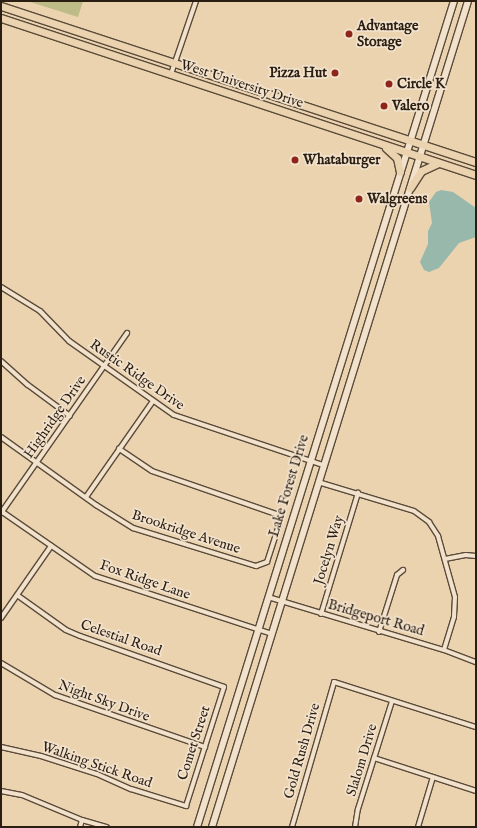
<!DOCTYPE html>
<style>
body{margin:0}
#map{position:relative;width:477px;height:828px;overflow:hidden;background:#ebd3b0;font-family:"IM FELL English",serif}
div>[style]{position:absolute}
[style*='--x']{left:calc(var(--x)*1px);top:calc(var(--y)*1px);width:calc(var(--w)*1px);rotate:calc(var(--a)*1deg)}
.green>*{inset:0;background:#bdbb87}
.water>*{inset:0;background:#98b8ac}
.roads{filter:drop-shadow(1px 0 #5a4b3a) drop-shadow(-1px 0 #5a4b3a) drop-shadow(0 1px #5a4b3a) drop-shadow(0 -1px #5a4b3a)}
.minor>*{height:4px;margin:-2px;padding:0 2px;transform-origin:2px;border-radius:2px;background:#f2e2cc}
.secondary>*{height:6px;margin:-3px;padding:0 3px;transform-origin:3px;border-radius:3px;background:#f2e2cc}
.trunk>*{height:7px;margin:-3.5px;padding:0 3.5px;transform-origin:3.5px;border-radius:3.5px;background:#ebd3b0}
.dots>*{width:11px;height:11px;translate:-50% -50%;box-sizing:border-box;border:2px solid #f2e2cc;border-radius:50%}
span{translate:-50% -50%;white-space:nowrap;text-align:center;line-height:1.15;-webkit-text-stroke:3.5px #f2e2cc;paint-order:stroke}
.poi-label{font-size:14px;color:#2a1e13;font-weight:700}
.left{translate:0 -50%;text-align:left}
.right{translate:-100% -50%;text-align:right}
.street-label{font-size:14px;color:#2a1e13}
.frame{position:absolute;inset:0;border:2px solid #2a1e13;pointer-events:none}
</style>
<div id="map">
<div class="green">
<i style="clip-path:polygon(27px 1px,83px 1px,78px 17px)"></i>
</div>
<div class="water">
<i style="clip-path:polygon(441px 190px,453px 192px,476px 208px,476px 237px,459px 243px,439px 268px,429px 272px,424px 270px,420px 262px,428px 244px,428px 231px,432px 223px,429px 202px,436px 192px)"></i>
</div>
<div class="roads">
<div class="minor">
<i style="--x:171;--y:74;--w:77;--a:-71.1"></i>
<i style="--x:1;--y:287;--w:46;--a:31.6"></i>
<i style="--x:40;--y:311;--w:42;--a:46"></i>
<i style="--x:69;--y:341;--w:128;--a:35.2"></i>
<i style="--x:174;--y:415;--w:157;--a:18.6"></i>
<i style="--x:1;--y:361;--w:36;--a:42"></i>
<i style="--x:28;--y:385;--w:52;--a:36.4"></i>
<i style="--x:1;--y:437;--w:117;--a:35.6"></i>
<i style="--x:96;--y:505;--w:44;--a:31.9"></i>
<i style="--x:133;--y:528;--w:129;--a:17.2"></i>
<i style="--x:256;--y:566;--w:12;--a:-20"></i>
<i style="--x:267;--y:562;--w:40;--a:-72"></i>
<i style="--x:279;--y:524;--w:10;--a:-107"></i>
<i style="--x:276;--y:514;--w:131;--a:-160.9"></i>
<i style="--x:152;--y:471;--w:40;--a:-146"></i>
<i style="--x:318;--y:482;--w:100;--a:16.8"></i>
<i style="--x:414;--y:511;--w:19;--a:36"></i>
<i style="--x:429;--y:522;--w:17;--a:57"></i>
<i style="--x:438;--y:536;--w:63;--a:74.4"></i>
<i style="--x:455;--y:597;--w:20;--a:93"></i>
<i style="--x:454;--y:617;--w:34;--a:107"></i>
<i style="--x:86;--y:497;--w:117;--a:-55.1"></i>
<i style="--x:1;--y:511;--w:114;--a:34.7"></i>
<i style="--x:95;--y:576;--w:186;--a:18.1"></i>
<i style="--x:1;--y:513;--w:220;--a:-55"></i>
<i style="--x:445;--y:559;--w:21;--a:-11"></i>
<i style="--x:466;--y:555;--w:10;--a:6"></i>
<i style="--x:268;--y:597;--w:184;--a:16.8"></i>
<i style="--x:444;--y:650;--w:34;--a:21"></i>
<i style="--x:321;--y:614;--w:127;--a:-73"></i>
<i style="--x:1;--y:618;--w:88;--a:-55.2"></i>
<i style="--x:379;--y:632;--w:60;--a:-72.5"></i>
<i style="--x:397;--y:575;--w:8;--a:-40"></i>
<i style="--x:1;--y:663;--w:63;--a:30.7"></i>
<i style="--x:55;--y:695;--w:159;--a:19.1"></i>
<i style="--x:1;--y:747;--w:41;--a:12.7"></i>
<i style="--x:41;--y:756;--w:59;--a:17.8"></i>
<i style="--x:97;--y:774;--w:37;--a:24"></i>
<i style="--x:131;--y:789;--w:58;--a:17.2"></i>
<i style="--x:186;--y:806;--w:125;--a:-72.3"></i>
<i style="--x:224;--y:687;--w:153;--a:-160.5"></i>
<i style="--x:80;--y:636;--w:15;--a:-157"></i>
<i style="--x:66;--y:630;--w:60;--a:-144.5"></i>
<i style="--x:374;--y:758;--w:107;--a:17.9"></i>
<i style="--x:1;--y:791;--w:21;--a:11"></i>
<i style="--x:22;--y:795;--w:65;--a:22.6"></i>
<i style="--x:82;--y:820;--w:26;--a:16"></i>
<i style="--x:80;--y:827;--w:7;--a:-74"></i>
<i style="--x:292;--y:827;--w:151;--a:-73.8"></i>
<i style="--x:334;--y:682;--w:149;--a:17.6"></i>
<i style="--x:355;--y:827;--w:18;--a:-81"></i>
<i style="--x:358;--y:809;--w:113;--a:-72.5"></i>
<i style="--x:418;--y:827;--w:52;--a:-73.3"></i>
</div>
<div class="secondary">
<i style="--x:197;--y:827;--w:865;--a:-72.72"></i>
<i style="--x:212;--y:827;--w:865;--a:-72.78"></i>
</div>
<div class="trunk">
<i style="--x:1;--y:6;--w:500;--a:18.2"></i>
<i style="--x:1;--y:18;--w:500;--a:18.29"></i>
<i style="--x:386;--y:148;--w:15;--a:42"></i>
<i style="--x:397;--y:158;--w:14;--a:78"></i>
<i style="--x:410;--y:188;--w:20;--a:-57"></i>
<i style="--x:421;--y:171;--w:19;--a:-25"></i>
</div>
</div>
<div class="dots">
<i style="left:349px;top:34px;background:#8f2418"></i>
<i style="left:335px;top:73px;background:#8f2418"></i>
<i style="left:389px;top:84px;background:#8f2418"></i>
<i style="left:384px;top:106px;background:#8f2418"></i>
<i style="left:295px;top:160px;background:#8f2418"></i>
<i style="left:359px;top:199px;background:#8f2418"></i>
</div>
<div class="poi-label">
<span class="left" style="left:357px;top:34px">Advantage<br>Storage</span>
<span class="right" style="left:327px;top:73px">Pizza Hut</span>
<span class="left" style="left:397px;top:84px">Circle K</span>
<span class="left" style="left:392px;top:106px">Valero</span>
<span class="left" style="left:303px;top:160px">Whataburger</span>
<span class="left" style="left:367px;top:199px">Walgreens</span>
</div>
<div class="street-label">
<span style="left:242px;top:84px;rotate:18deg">West University Drive</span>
<span style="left:137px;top:375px;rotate:35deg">Rustic Ridge Drive</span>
<span style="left:55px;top:417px;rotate:-55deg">Highridge Drive</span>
<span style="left:289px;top:486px;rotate:-73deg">Lake Forest Drive</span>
<span style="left:186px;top:532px;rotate:18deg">Brookridge Avenue</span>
<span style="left:329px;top:550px;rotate:-73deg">Jocelyn Way</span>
<span style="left:145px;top:580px;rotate:19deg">Fox Ridge Lane</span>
<span style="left:376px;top:618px;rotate:16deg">Bridgeport Road</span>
<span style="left:121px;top:638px;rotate:19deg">Celestial Road</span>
<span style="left:104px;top:701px;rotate:20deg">Night Sky Drive</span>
<span style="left:194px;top:743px;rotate:-72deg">Comet Street</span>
<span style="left:302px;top:751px;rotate:-74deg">Gold Rush Drive</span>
<span style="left:362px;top:760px;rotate:-73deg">Slalom Drive</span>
<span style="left:97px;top:765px;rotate:19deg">Walking Stick Road</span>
</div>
<div class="frame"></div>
</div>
